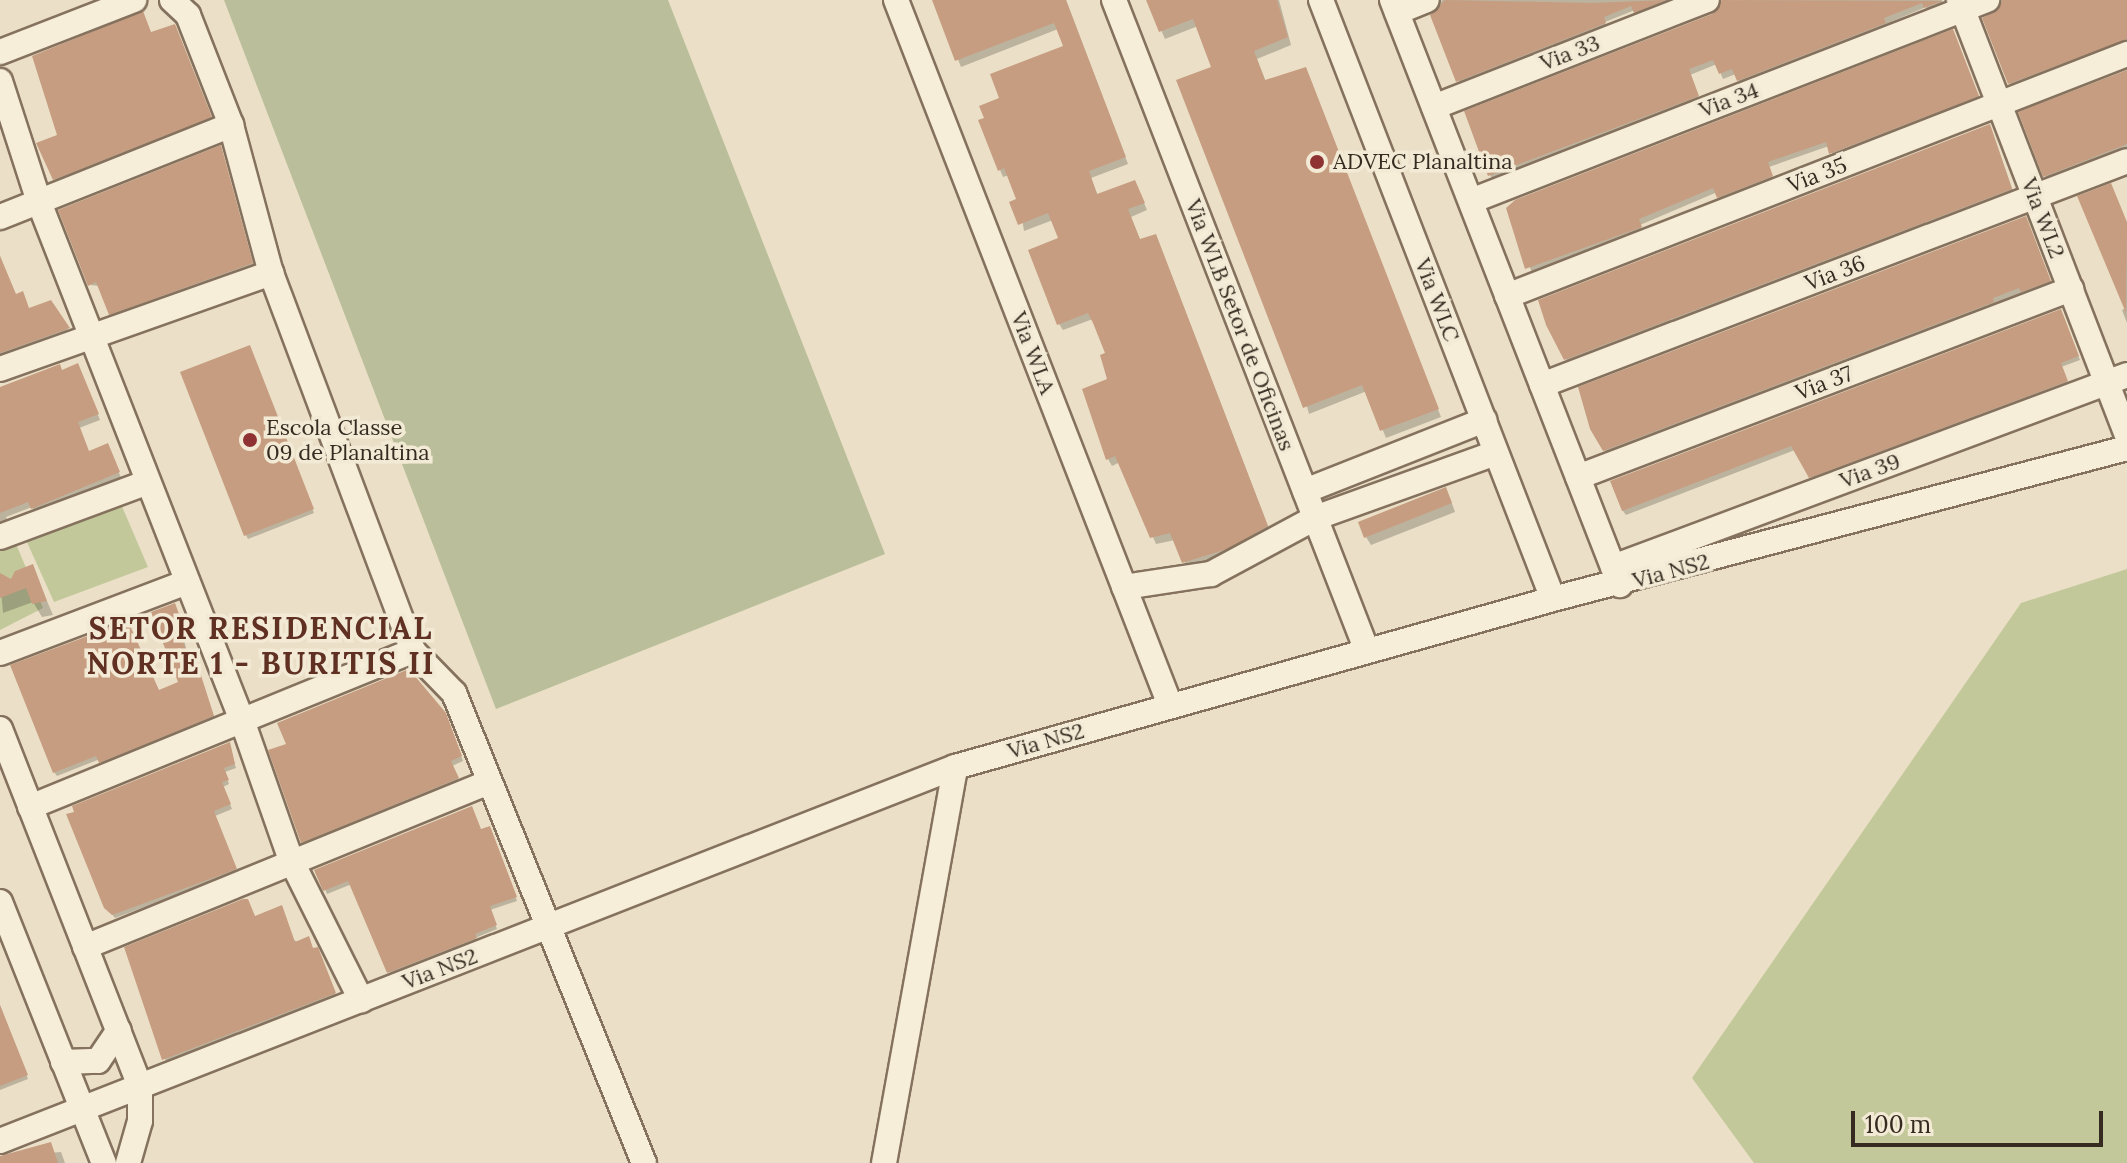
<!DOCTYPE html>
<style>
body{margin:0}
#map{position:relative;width:2127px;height:1163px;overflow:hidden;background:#ebe0c7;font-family:Lora,serif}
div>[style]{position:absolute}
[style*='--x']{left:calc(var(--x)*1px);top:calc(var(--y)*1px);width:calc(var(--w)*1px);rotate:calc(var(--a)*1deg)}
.green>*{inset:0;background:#c3c89b}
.cemetery>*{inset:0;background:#babe9a}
.shadow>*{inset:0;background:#0003}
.building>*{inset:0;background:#c69d80}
.roads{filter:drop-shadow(2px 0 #85725e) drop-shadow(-2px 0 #85725e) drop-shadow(0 2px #85725e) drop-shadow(0 -2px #85725e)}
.minor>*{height:24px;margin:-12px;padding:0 12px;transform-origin:12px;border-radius:12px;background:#f6eed9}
.dots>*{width:22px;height:22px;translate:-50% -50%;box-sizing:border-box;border:4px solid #f3ead6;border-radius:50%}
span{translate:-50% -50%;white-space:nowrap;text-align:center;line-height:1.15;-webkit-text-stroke:7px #f3ead6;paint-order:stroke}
.street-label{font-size:22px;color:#362b20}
.poi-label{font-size:22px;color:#362b20}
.left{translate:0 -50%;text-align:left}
.district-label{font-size:30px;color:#603023;font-weight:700;letter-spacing:2px}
.scale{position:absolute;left:1851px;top:1111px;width:252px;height:36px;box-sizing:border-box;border:4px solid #362b20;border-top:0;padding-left:10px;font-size:24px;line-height:28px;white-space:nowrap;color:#362b20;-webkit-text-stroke:6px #f3ead6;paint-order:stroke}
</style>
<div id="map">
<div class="green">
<i style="clip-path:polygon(121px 504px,148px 567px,54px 602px,26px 540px)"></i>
<i style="clip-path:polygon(16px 544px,43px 608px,0 630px,0 550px)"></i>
<i style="clip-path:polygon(2127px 569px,2127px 1163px,1754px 1163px,1692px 1078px,2021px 603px)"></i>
</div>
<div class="cemetery">
<i style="clip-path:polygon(224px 0,668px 0,885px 554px,496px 709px)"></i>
</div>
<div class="shadow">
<i style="clip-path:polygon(934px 0,1066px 0,1128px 164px,1091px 178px,1098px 196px,1138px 189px,1147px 210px,1131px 217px,1140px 241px,1159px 243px,1271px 534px,1188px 569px,1175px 540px,1156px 544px,1120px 462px,1112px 466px,1108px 459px,1108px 354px,1093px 319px,1063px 330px,1059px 324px,1061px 239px,1053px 220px,1024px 231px,1019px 200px,1009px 175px,1003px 177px,1000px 170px,986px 119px,1002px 99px,1065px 47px,1058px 29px,961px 67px)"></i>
<i style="clip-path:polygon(1148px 0,1279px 0,1291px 45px,1257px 59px,1266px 82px,1309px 76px,1441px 417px,1386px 438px,1367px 391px,1309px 414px,1214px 68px,1198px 26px,1165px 39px)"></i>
<i style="clip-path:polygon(1442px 0,1681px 0,1639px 17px,1635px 10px,1605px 22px,1607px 29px,1461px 86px,1433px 16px)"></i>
<i style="clip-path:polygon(1721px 0,1729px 6px,1744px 0,1942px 0,1944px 6px,1929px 13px,1926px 7px,1886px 24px,1888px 29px,1741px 86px,1736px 74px,1723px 79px,1717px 64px,1690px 75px,1700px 102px,1493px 180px,1490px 175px,1714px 16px)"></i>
<i style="clip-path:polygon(2002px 0,2127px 0,2127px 44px,2012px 88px,1985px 19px,2001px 10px)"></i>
<i style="clip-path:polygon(177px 30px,212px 121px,57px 183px,39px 144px,60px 136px,151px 34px)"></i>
<i style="clip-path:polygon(1955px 36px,1980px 101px,1834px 158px,1829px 146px,1769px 167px,1774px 181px,1722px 202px,1715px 193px,1640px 225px,1643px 232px,1534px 275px,1531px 270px,1508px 209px)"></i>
<i style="clip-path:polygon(2127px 72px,2127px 150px,2048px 180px,2045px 176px)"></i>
<i style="clip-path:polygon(1992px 131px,2014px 194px,1569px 364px,1566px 359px,1541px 301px)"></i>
<i style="clip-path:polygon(222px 152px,254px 267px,113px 318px,100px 286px,90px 285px)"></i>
<i style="clip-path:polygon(2080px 197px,2116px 197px,2127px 225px,2127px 323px,2122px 310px,2126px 308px)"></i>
<i style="clip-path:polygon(2028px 223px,2052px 286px,2026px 296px,2024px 292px,1994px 304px,1995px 308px,1608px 456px,1605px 451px,1581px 391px)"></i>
<i style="clip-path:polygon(0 256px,16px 296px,29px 311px,50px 303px,70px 333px,0 358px)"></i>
<i style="clip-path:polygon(2063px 315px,2080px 360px,2061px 367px,2069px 386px,1814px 481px,1795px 450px,1626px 515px,1623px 511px,1613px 482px)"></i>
<i style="clip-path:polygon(251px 351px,314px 513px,248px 539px,246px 535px)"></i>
<i style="clip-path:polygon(62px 372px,81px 372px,100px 420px,79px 428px,89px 453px,111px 451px,121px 478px,36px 514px,32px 507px,6px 517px,9px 524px,0 528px,0 391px)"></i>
<i style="clip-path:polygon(1450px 498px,1455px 512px,1371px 545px,1366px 537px)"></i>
<i style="clip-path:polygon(32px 566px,53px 615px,42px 617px,33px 602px,3px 613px,0 578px,12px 582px)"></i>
<i style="clip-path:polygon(176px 609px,190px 663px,200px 675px,215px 720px,103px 766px,100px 759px,57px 776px,54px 772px,158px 693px,181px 683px)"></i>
<i style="clip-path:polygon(448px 720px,463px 761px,452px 766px,460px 783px,305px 846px,288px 745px)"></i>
<i style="clip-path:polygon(229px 744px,236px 768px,225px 772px,229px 784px,223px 787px,232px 809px,215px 816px,237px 873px,115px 918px,106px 907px)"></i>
<i style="clip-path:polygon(481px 832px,491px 832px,517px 901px,490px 910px,497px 929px,475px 938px,477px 942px,391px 976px,352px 884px,327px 894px,317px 871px)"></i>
<i style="clip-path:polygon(255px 918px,319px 954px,337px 998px,167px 1064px,125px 949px)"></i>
<i style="clip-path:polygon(0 1005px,28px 1079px,0 1090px)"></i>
<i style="clip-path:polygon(61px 1152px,65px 1163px,0 1163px,0 1157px)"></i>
</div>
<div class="building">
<i style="clip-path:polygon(932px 0,1066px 0,1126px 157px,1089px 171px,1097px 194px,1135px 180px,1145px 203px,1128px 209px,1140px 239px,1156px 234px,1268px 526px,1227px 549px,1182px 563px,1170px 533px,1150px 538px,1115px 456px,1106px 460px,1082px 389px,1107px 379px,1100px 355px,1105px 353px,1093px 323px,1088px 313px,1057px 325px,1028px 250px,1058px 238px,1048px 213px,1018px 225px,1009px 202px,1016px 199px,1004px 168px,998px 171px,978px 120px,984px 118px,979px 106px,999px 98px,990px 74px,1063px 46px,1054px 23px,955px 61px)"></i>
<i style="clip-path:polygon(1146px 0,1277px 0,1288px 37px,1254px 51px,1265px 80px,1306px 67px,1439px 409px,1380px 431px,1362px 385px,1303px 408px,1176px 80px,1211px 67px,1193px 19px,1159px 32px)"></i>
<i style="clip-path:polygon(1445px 0,1591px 3px,1666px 0,1634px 13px,1631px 6px,1604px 17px,1606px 23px,1456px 82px,1430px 15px)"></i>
<i style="clip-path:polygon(1722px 0,1942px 1px,1924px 8px,1922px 3px,1884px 18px,1886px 23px,1737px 81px,1732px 69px,1719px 74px,1713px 60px,1689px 69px,1699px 96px,1488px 176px,1464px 111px,1712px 14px)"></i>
<i style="clip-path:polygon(2002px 0,2127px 0,2127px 39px,2008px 84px,1982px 18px,1998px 10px)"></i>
<i style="clip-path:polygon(143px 11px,151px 32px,175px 24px,212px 117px,53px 180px,36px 143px,57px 135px,32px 56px)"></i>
<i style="clip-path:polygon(1953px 29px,1979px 96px,1829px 154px,1826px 142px,1768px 162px,1773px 176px,1717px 198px,1713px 188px,1639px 219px,1642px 227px,1525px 269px,1506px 208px,1515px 200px)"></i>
<i style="clip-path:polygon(2127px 70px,2127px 144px,2043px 177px,2018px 112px)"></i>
<i style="clip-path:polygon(1990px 124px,2012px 189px,1564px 360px,1546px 325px,1538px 300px)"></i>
<i style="clip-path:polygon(221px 145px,253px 263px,109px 315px,96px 282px,88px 286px,58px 210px)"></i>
<i style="clip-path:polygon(2111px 183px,2127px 222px,2126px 313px,2077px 196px)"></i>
<i style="clip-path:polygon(2026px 216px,2051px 281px,2021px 292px,2019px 288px,1993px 298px,1994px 302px,1603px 451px,1590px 429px,1578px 387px)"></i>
<i style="clip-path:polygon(0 256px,16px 294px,23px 291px,29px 308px,51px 300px,70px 328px,0 353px)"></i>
<i style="clip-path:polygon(2061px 309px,2079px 356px,2061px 363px,2068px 381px,1809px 478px,1791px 446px,1622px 511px,1610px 481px)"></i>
<i style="clip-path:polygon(250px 345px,314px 509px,244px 536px,180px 372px)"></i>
<i style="clip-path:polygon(78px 363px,99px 414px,78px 422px,89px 451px,108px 443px,120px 472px,31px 509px,28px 502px,0 513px,0 387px,60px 364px,62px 370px)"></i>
<i style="clip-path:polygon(1446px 487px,1452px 503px,1364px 538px,1358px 522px)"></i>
<i style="clip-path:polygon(33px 564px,47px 601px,32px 604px,26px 588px,0 598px,0 573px,11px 579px,15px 571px)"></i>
<i style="clip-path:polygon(175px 603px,183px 625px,178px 627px,180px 634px,190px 661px,199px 669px,214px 716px,99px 763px,96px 756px,53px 773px,10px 665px,128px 621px,159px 690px,178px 682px,151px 612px)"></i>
<i style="clip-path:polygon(409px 669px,446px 713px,462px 756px,451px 761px,459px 778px,301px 843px,268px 750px,286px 744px,277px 723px)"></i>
<i style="clip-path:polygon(230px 742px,235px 764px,224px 768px,229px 780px,222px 782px,231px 804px,214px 811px,237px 869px,112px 915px,104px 908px,66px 814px,74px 812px,72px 806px)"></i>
<i style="clip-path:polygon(472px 806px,481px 829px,490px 826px,517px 897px,490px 906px,497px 925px,475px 934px,477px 938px,387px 973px,348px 881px,323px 891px,314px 870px)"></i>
<i style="clip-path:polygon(243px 899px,248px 899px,255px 916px,282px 905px,295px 942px,309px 936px,313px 948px,318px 947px,336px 993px,162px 1060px,124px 947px)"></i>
<i style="clip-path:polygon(0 1005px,28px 1075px,0 1086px)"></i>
<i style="clip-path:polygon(51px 1142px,58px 1163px,0 1163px,0 1156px)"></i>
</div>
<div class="roads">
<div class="minor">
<i style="--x:172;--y:0;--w:22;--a:43"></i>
<i style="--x:188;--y:15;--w:118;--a:68.6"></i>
<i style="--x:231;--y:125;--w:153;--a:74.9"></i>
<i style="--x:271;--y:273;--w:404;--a:69.4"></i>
<i style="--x:413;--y:651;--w:59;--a:45.7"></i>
<i style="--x:454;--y:693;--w:507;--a:67.99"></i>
<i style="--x:896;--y:0;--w:756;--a:68.76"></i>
<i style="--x:1114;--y:0;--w:698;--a:68.76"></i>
<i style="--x:1321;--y:0;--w:642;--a:68.83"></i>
<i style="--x:1392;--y:0;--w:628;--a:68.71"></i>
<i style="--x:1959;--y:0;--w:466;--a:68.9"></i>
<i style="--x:1397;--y:12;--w:32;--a:-22"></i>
<i style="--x:0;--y:52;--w:144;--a:-21.2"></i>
<i style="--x:0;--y:81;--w:127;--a:72.1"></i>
<i style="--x:39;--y:202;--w:560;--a:68.62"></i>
<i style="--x:243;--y:723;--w:145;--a:70.7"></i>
<i style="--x:291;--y:860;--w:157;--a:63.4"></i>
<i style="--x:1434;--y:107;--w:293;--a:-21.4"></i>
<i style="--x:1471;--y:201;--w:554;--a:-21.28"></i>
<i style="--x:0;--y:217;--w:249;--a:-21.7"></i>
<i style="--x:1507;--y:296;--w:666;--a:-21.32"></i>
<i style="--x:0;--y:369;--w:288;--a:-19.5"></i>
<i style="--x:1542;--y:385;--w:626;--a:-20.95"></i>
<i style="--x:1578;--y:477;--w:528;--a:-20.87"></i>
<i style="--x:1305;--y:491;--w:193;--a:-21.6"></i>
<i style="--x:0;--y:537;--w:158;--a:-20.4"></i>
<i style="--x:1613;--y:567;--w:549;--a:-20.48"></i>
<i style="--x:1124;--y:587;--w:88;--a:-8.5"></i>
<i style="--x:1211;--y:574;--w:118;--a:-28.3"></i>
<i style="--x:1315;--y:518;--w:192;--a:-19.8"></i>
<i style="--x:0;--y:653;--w:200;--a:-20.8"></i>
<i style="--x:0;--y:729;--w:383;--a:68.6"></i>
<i style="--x:140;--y:1086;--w:35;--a:90"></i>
<i style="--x:140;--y:1121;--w:44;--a:105.9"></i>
<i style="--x:30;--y:807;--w:414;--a:-22.2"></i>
<i style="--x:0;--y:902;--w:281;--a:68.3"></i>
<i style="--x:85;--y:947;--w:436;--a:-22.2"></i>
<i style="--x:63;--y:1062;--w:35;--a:-2"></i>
<i style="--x:98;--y:1061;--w:37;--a:-56"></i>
<i style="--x:0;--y:1141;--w:1026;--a:-21.39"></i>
<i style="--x:955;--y:767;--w:621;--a:-15.69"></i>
<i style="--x:1553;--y:599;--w:594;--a:-14.74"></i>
<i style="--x:884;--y:1163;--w:402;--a:-79.8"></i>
</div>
</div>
<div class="dots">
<i style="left:1317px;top:162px;background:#8f3233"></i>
<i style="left:250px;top:440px;background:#8f3233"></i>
</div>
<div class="street-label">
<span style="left:1570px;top:53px;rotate:-21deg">Via 33</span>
<span style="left:1729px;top:100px;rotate:-21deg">Via 34</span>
<span style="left:1817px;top:175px;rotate:-21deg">Via 35</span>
<span style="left:2043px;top:218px;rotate:69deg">Via WL2</span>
<span style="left:1835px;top:273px;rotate:-21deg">Via 36</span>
<span style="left:1437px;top:300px;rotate:69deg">Via WLC</span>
<span style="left:1240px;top:325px;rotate:69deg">Via WLB Setor de Oficinas</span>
<span style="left:1033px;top:353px;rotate:69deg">Via WLA</span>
<span style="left:1824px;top:383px;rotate:-21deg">Via 37</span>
<span style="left:1870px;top:471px;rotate:-20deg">Via 39</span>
<span style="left:1671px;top:571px;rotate:-15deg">Via NS2</span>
<span style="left:1046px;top:741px;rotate:-16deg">Via NS2</span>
<span style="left:440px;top:969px;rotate:-21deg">Via NS2</span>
</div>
<div class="poi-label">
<span class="left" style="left:1333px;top:162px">ADVEC Planaltina</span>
<span class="left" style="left:266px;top:440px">Escola Classe<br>09 de Planaltina</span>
</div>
<div class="district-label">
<span style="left:261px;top:645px">SETOR RESIDENCIAL<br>NORTE 1 - BURITIS II</span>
</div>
<div class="scale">100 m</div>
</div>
